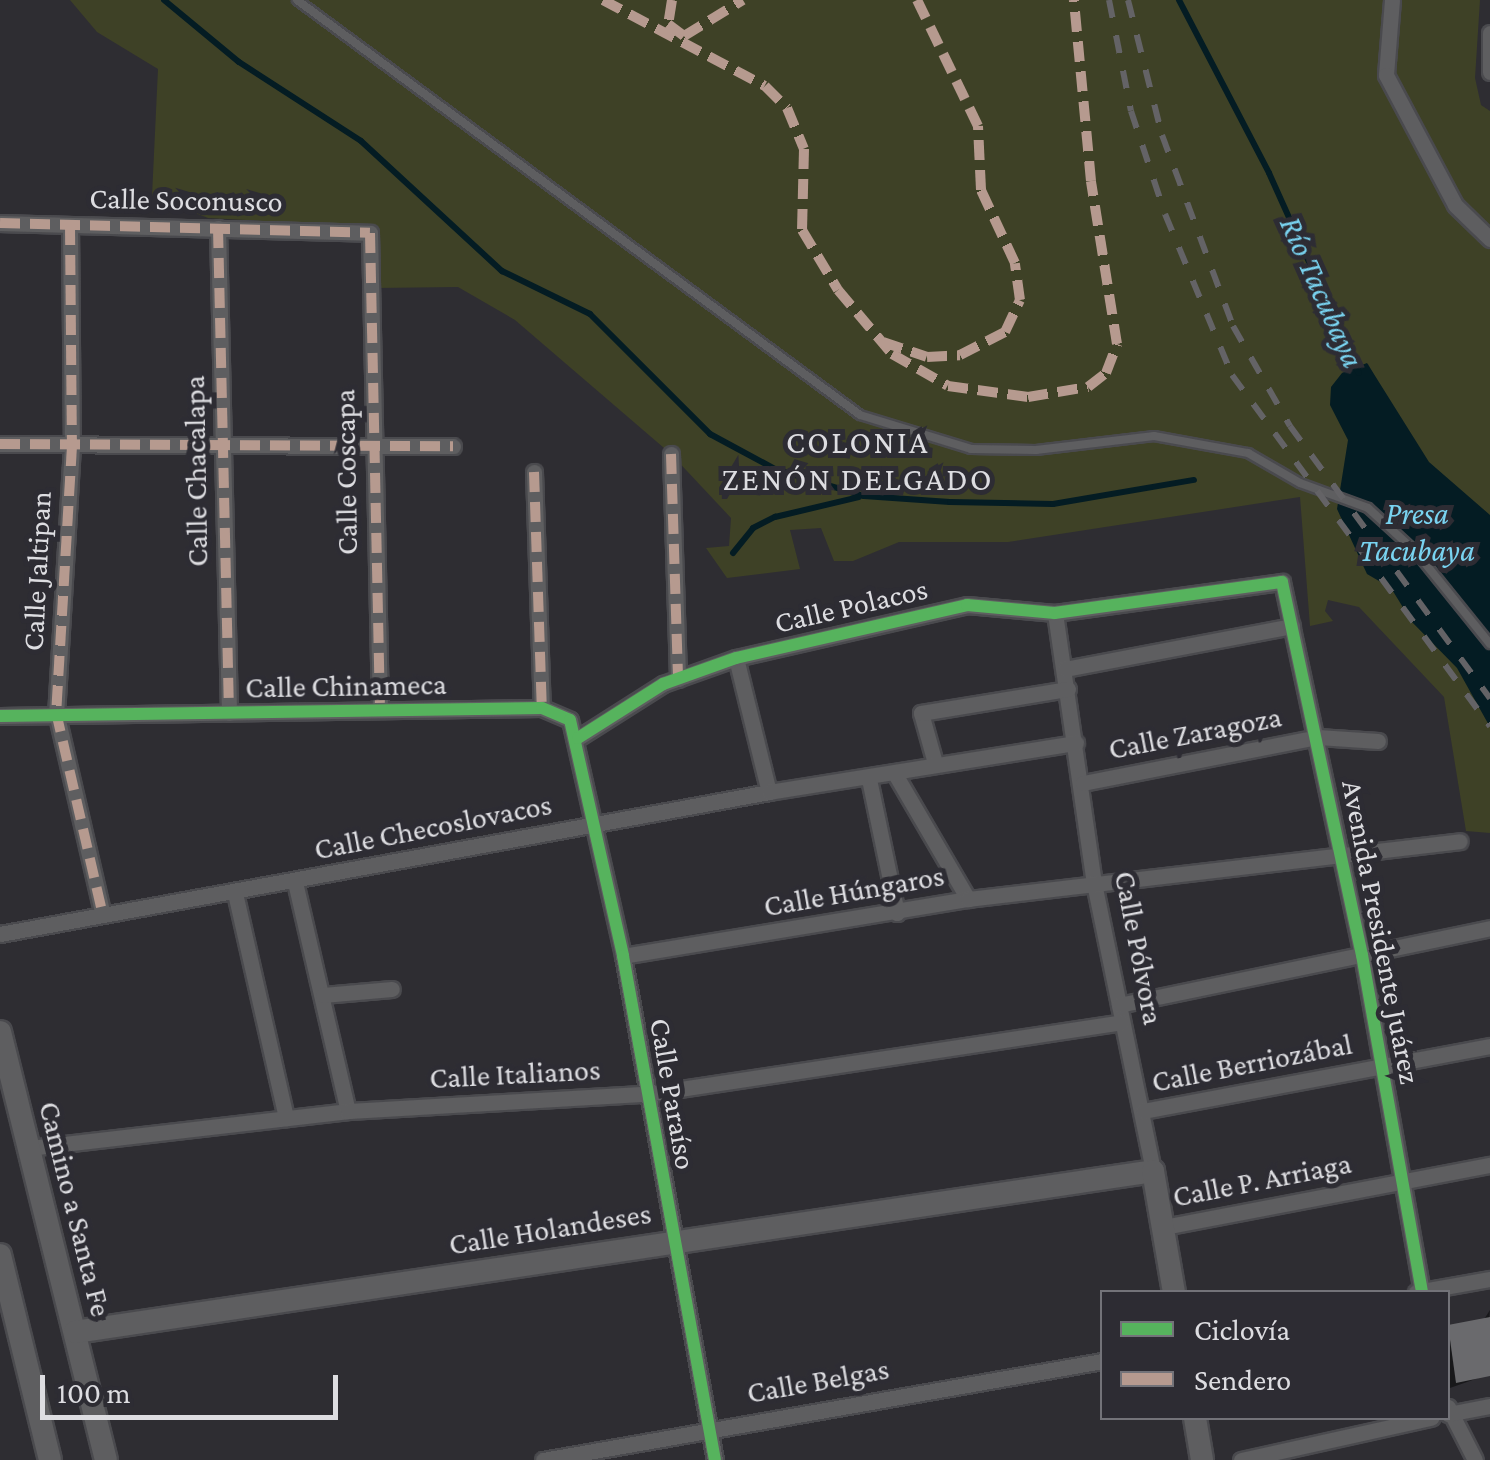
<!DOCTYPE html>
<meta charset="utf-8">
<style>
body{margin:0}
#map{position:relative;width:1490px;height:1460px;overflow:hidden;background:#2e2d32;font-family:"Crimson Pro",serif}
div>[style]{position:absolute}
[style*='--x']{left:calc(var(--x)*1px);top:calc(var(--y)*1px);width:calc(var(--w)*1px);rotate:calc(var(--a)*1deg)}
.green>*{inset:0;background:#3e4126}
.water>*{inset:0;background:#041c23}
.shadow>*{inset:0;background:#0007}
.stream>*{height:6px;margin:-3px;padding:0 3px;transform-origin:3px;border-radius:3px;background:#041c23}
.building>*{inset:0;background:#6a6a6d}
.roads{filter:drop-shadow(2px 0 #4a4a4e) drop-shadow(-2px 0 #4a4a4e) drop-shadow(0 2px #4a4a4e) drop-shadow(0 -2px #4a4a4e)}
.lane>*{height:8px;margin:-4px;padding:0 4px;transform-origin:4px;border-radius:4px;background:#5e5e60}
.street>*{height:15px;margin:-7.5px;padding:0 7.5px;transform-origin:7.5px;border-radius:7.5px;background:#5e5e60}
.secondary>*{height:22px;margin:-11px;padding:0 11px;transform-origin:11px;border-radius:11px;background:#5e5e60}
.rail>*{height:6px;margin-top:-3px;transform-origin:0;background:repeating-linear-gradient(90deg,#646366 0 18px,transparent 0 36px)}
.quiet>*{height:10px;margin-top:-5px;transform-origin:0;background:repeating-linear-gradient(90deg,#b69a8f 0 20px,transparent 0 30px)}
.cycleway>*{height:12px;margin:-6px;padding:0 6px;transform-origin:6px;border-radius:6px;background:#56b35d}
span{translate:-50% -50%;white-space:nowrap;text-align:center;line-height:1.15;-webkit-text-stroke:10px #2d2c33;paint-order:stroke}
.street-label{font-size:30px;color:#dddde1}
.water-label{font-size:32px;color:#79d3f0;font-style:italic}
.neighbourhood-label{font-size:32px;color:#dddde1;letter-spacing:2.5px}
.legend{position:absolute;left:1100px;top:1290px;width:350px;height:130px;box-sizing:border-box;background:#2d2c33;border:2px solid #737379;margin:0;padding:12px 18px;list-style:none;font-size:30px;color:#dddde1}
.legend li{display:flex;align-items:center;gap:20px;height:50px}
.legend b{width:50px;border:2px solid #737379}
.scale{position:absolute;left:40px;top:1375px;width:298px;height:45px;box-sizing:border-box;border:5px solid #dddde1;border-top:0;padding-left:12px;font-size:30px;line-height:35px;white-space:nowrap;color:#dddde1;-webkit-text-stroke:8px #2d2c33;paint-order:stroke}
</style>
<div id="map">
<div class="green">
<i style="clip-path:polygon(evenodd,70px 0,1480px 0,1475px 78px,1481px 105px,1490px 111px,1490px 833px,1466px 831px,1444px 697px,1359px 607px,1328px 600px,1325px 611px,1333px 621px,1310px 626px,1300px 497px,1008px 542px,899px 542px,853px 561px,834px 561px,821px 528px,790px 530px,800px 569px,727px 578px,706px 548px,729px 546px,731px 518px,671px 454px,515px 320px,458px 287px,375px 288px,374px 227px,208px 218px,152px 196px,158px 69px,97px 32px,70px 0,1368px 364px,1406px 433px,1428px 461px,1342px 373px,1368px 364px)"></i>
</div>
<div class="water">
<i style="clip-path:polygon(1367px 363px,1429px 462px,1490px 515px,1490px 727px,1457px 668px,1412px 622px,1391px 588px,1367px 574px,1337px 509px,1348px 440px,1330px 405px,1331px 387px,1342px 373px)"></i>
</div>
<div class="shadow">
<i style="clip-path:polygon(1490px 1310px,1484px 1376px,1450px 1388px,1448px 1327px,1483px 1321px)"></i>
</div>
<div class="stream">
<i style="--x:164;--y:0;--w:97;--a:39.6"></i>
<i style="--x:239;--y:62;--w:145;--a:32.9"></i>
<i style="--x:361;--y:141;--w:192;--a:42.7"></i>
<i style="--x:502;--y:271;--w:98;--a:26"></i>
<i style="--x:590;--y:314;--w:170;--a:45"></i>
<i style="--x:710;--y:434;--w:74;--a:28.3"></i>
<i style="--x:775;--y:469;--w:93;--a:16.9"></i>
<i style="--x:864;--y:496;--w:86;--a:4"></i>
<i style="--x:950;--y:502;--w:103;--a:1.1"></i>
<i style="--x:1053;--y:504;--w:143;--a:-9.7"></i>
<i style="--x:1179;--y:0;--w:195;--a:62.5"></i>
<i style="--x:1269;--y:173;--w:219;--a:65.8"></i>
<i style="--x:733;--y:553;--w:32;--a:-51"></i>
<i style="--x:753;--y:528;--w:25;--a:-27"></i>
<i style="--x:775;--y:517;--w:86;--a:-13.4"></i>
</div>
<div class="building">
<i style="clip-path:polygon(1490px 1317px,1490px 1376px,1456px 1383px,1448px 1325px)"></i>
</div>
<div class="roads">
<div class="lane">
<i style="--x:297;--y:0;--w:699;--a:36.39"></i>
<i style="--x:860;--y:415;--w:116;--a:17"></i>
<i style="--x:971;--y:449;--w:65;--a:0.9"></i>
<i style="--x:1036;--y:450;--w:119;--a:-6.8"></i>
<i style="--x:1154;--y:436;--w:96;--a:10.3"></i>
<i style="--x:1248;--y:453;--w:60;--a:30"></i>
<i style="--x:1300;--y:483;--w:72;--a:20.2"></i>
<i style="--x:1368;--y:508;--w:65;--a:42.5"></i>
<i style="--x:1416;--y:552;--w:118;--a:51.2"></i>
</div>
<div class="street">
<i style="--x:1392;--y:0;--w:75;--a:94.6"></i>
<i style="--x:1386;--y:75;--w:147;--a:62"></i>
<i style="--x:1455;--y:205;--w:49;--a:44.2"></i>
<i style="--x:1490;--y:33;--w:39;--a:90"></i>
<i style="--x:0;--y:223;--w:370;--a:1.5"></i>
<i style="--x:370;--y:233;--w:476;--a:88.8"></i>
<i style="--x:70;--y:225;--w:221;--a:89.5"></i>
<i style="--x:72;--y:446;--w:266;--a:93.4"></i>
<i style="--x:56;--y:712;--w:208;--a:77"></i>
<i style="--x:218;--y:228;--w:485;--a:88.7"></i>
<i style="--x:0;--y:444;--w:453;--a:0.3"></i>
<i style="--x:671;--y:454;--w:225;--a:88.2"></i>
<i style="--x:534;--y:472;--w:236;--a:88.1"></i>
<i style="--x:1055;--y:613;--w:273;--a:81.8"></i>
<i style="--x:1094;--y:883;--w:294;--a:78.4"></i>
<i style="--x:736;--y:658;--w:138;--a:76.2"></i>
<i style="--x:1065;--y:669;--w:231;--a:-10.7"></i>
<i style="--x:0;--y:716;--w:542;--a:-0.85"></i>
<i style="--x:542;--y:708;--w:30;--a:23"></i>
<i style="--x:570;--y:720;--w:242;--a:77.3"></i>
<i style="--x:623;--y:956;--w:512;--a:79.66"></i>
<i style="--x:578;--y:738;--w:101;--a:-32.4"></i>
<i style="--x:663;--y:684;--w:77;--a:-19.6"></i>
<i style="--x:736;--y:658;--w:237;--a:-12.9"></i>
<i style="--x:967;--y:605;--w:88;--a:5.2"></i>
<i style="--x:1055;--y:613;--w:229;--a:-7.8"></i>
<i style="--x:1282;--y:582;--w:381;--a:77.9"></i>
<i style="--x:1362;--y:955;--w:342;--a:79.9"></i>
<i style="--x:935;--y:763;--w:52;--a:-105.6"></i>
<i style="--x:921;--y:713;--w:149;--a:-9.3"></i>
<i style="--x:895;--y:774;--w:145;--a:59.7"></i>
<i style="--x:869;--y:779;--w:137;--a:78.2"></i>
<i style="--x:1083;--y:783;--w:239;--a:-11.1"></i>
<i style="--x:1318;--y:737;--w:60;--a:3.8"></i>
<i style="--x:295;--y:882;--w:235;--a:77"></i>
<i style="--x:235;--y:893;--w:231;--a:77.2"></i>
<i style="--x:0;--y:934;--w:782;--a:-10.46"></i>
<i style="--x:769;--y:792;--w:311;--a:-9.1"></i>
<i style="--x:623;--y:956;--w:350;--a:-9.4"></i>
<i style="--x:968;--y:899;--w:495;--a:-6.7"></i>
<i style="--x:323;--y:995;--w:69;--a:-5"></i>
<i style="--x:1119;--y:1005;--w:379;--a:-11.7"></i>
<i style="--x:1143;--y:1111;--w:353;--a:-10.6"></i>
<i style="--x:29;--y:1148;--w:321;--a:-6.6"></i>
<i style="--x:348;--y:1111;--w:299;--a:-3.3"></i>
<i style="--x:647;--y:1094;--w:480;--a:-8.6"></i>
<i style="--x:1164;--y:1227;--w:332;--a:-10.8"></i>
<i style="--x:1416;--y:1292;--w:75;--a:-10"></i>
<i style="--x:1448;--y:1407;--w:59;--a:63"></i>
<i style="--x:1448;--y:1414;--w:43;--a:-10.8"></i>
<i style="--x:543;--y:1460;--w:568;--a:-10.04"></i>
<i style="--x:1241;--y:1460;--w:195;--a:-12.5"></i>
</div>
<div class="secondary">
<i style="--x:0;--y:1032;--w:441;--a:76.1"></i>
<i style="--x:0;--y:1255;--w:211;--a:76.3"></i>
<i style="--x:75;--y:1332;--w:1090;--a:-8.49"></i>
<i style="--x:1153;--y:1171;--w:123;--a:80.2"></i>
<i style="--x:1195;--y:1418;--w:43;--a:80.5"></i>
</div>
</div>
<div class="rail">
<i style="--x:1109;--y:0;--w:113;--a:78.8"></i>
<i style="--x:1131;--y:111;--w:108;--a:71.7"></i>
<i style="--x:1165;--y:214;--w:174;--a:67.4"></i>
<i style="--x:1232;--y:375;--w:436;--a:53.7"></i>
<i style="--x:1128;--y:0;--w:139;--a:75.9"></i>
<i style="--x:1162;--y:135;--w:204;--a:69.6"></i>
<i style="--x:1233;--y:326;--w:115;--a:60.3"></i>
<i style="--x:1290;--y:426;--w:338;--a:53.7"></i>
</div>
<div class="quiet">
<i style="--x:603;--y:0;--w:183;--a:28"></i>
<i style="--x:765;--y:86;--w:31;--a:45"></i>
<i style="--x:787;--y:108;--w:44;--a:67.5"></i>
<i style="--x:804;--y:149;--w:81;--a:91.4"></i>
<i style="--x:802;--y:230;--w:70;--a:59"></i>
<i style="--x:838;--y:290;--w:84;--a:49.8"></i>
<i style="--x:892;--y:354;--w:64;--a:29.7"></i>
<i style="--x:948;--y:386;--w:81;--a:7.8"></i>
<i style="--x:1028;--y:397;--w:61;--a:-9.5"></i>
<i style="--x:1088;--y:387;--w:23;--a:-38"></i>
<i style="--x:1106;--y:373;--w:31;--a:-69"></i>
<i style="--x:1117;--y:344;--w:165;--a:-99.1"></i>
<i style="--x:1091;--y:181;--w:182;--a:-95.4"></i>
<i style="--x:672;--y:0;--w:24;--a:99"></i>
<i style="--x:668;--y:24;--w:20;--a:37"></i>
<i style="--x:684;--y:36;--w:69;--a:-31.4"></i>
<i style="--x:0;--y:223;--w:370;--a:1.5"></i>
<i style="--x:370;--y:233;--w:476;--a:88.8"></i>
<i style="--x:70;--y:225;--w:221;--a:89.5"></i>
<i style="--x:72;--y:446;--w:266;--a:93.4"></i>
<i style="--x:56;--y:712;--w:208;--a:77"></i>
<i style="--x:218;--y:228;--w:485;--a:88.7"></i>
<i style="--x:883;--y:342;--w:46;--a:18.8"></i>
<i style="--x:927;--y:357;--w:33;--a:-3"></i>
<i style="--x:960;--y:355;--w:51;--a:-27.1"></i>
<i style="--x:1005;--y:332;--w:35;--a:-65"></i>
<i style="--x:1020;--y:300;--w:37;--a:-98"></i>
<i style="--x:1015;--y:263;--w:81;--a:-115"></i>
<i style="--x:981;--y:190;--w:64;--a:-92.7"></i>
<i style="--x:978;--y:126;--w:140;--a:-115.8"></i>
<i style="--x:0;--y:444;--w:453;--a:0.3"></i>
<i style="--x:671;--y:454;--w:225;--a:88.2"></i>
<i style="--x:534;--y:472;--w:236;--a:88.1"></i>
</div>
<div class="cycleway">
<i style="--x:0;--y:716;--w:542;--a:-0.85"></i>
<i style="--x:542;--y:708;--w:30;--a:23"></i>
<i style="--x:570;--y:720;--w:242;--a:77.3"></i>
<i style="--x:623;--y:956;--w:512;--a:79.66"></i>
<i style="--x:578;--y:738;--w:101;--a:-32.4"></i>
<i style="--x:663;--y:684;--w:77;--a:-19.6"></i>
<i style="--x:736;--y:658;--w:237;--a:-12.9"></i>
<i style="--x:967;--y:605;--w:88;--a:5.2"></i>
<i style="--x:1055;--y:613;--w:229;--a:-7.8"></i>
<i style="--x:1282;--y:582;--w:381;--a:77.9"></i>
<i style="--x:1362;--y:955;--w:342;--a:79.9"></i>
</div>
<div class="street-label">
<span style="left:186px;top:200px;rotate:1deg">Calle Soconusco</span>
<span style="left:196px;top:471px;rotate:-91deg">Calle Chacalapa</span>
<span style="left:346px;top:472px;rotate:-91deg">Calle Coscapa</span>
<span style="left:37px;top:571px;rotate:-87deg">Calle Jaltipan</span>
<span style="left:851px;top:606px;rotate:-13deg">Calle Polacos</span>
<span style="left:346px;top:686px;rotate:-1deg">Calle Chinameca</span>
<span style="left:1195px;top:733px;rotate:-11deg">Calle Zaragoza</span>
<span style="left:433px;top:827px;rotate:-11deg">Calle Checoslovacos</span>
<span style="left:854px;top:891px;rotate:-10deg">Calle Húngaros</span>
<span style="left:1381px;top:932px;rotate:79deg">Avenida Presidente Juárez</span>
<span style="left:1139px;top:948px;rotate:79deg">Calle Pólvora</span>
<span style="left:1252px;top:1063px;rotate:-11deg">Calle Berriozábal</span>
<span style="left:515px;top:1074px;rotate:-3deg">Calle Italianos</span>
<span style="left:673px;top:1094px;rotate:80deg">Calle Paraíso</span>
<span style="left:1262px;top:1180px;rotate:-11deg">Calle P. Arriaga</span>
<span style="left:75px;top:1209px;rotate:76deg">Camino a Santa Fe</span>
<span style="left:550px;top:1229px;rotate:-9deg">Calle Holandeses</span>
<span style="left:818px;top:1381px;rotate:-10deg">Calle Belgas</span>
</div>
<div class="water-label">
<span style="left:1322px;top:292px;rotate:66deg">Río Tacubaya</span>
<span style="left:1417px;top:532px">Presa<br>Tacubaya</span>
</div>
<div class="neighbourhood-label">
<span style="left:858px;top:461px">COLONIA<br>ZENÓN DELGADO</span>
</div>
<ul class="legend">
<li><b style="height:12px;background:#56b35d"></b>Ciclovía</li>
<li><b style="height:12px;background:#b69a8f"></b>Sendero</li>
</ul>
<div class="scale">100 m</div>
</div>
